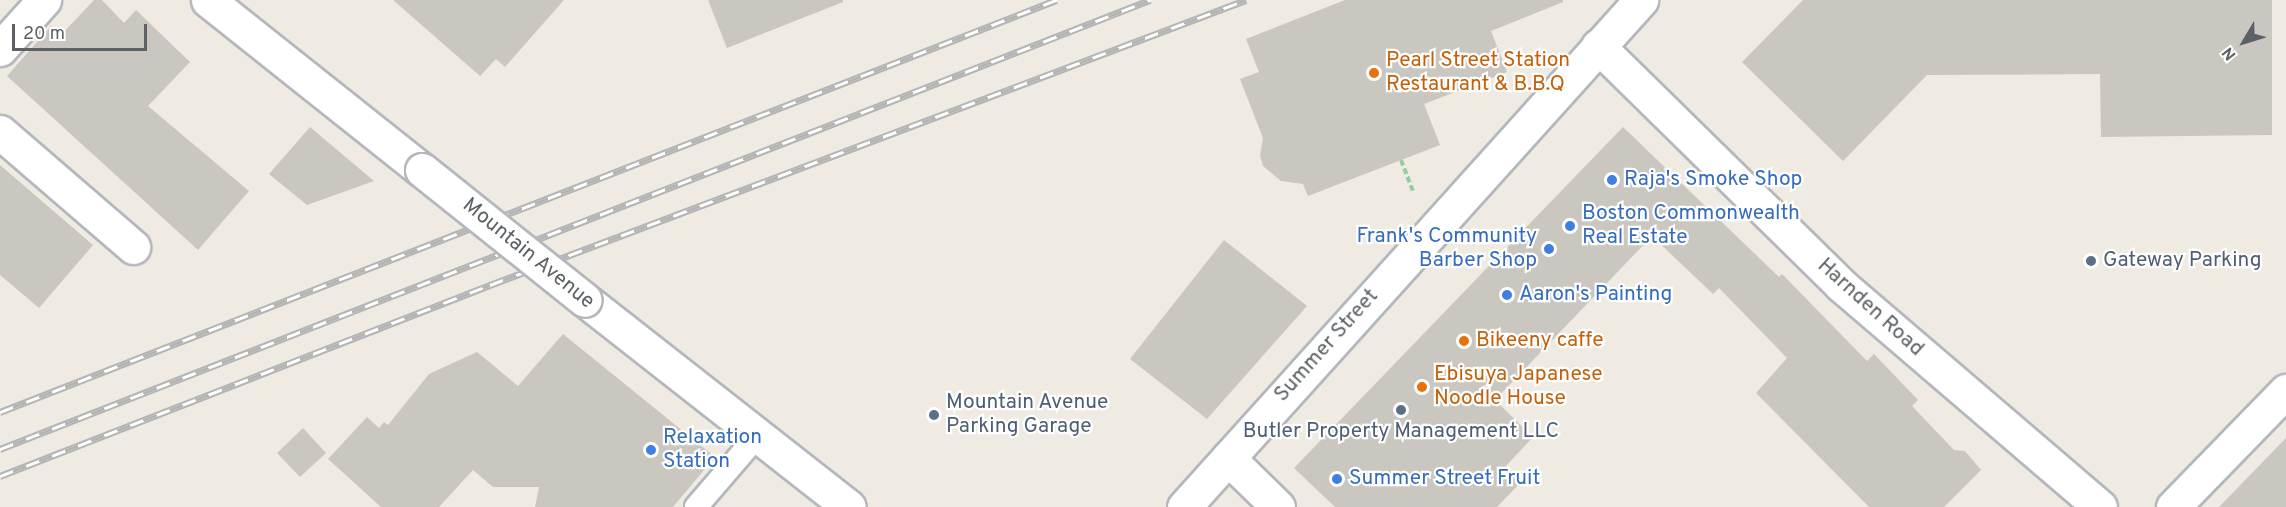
<!DOCTYPE html>
<style>
body{margin:0}
#map{position:relative;width:2286px;height:507px;overflow:hidden;background:#efebe3;font-family:Overpass,sans-serif}
div>[style]{position:absolute}
[style*='--x']{left:calc(var(--x)*1px);top:calc(var(--y)*1px);width:calc(var(--w)*1px);rotate:calc(var(--a)*1deg)}
.building>*{inset:0;background:#cac6c0}
.path>*{height:4px;margin-top:-2px;transform-origin:0;background:repeating-linear-gradient(90deg,#99cba2 0 6px,transparent 0 9px)}
.roads{filter:drop-shadow(2px 0 #b4b7bb) drop-shadow(-2px 0 #b4b7bb) drop-shadow(0 2px #b4b7bb) drop-shadow(0 -2px #b4b7bb)}
.service>*{height:22px;margin:-11px;padding:0 11px;transform-origin:11px;border-radius:11px;background:#fff}
.minor>*{height:33px;margin:-16.5px;padding:0 16.5px;transform-origin:16.5px;border-radius:16.5px;background:#fff}
.tertiary>*{height:33px;margin:-16.5px;padding:0 16.5px;transform-origin:16.5px;border-radius:16.5px;background:#fff}
.rail>*{height:7px;margin-top:-3.5px;transform-origin:0;background:repeating-linear-gradient(90deg,#fff 0 14px,#b3b4b5 0 28px);box-sizing:border-box;border-block:2px solid #b3b4b5}
.bridges{filter:drop-shadow(2px 0 #b4b7bb) drop-shadow(-2px 0 #b4b7bb) drop-shadow(0 2px #b4b7bb) drop-shadow(0 -2px #b4b7bb)}
.tertiary-bridge>*{height:33px;margin:-16.5px;padding:0 16.5px;transform-origin:16.5px;border-radius:16.5px;background:#fff}
.dots>*{width:16px;height:16px;translate:-50% -50%;box-sizing:border-box;border:3px solid #fff;border-radius:50%}
span{translate:-50% -50%;white-space:nowrap;text-align:center;line-height:1.15;-webkit-text-stroke:4.5px #fff;paint-order:stroke}
.food-label{font-size:21px;color:#c56008}
.left{translate:0 -50%;text-align:left}
.shop-label{font-size:21px;color:#366cbe}
.right{translate:-100% -50%;text-align:right}
.street-label{font-size:21px;color:#5b6165}
.service-label{font-size:21px;color:#4e5e75}
.north{position:absolute;left:2214px;top:12px;width:60px;height:60px;-webkit-text-stroke:4px #fff;paint-order:stroke;rotate:232deg;font-size:16px;font-weight:700;line-height:24px;text-align:center;color:#5b6165}
.north::after{content:'';display:block;margin:auto;width:21px;height:27px;background:#5b6165;clip-path:polygon(50% 0,100% 100%,50% 72%,0 100%)}
.scale{position:absolute;left:12px;top:24px;width:135px;height:27px;box-sizing:border-box;border:3px solid #5b6165;border-top:0;padding-left:8px;font-size:18px;line-height:21px;white-space:nowrap;color:#5b6165;-webkit-text-stroke:4px #fff;paint-order:stroke}
</style>
<div id="map">
<div class="building">
<i style="clip-path:polygon(94px 0,102px 0,124px 23px,136px 10px,190px 62px,148px 106px,249px 191px,198px 250px,7px 76px,51px 26px,61px 35px)"></i>
<i style="clip-path:polygon(393px 0,564px 0,505px 67px,496px 59px,480px 76px)"></i>
<i style="clip-path:polygon(708px 0,843px 0,843px 2px,727px 48px)"></i>
<i style="clip-path:polygon(1345px 0,1563px 0,1563px 2px,1491px 31px,1507px 72px,1424px 104px,1440px 145px,1308px 196px,1303px 184px,1281px 181px,1263px 166px,1260px 155px,1263px 138px,1240px 79px,1259px 72px,1246px 39px)"></i>
<i style="clip-path:polygon(1803px 0,2272px 0,2272px 135px,2101px 137px,2100px 74px,1927px 75px,1843px 161px,1742px 62px)"></i>
<i style="clip-path:polygon(310px 127px,374px 181px,307px 205px,269px 174px)"></i>
<i style="clip-path:polygon(1623px 127px,1779px 277px,1782px 274px,1867px 361px,1874px 354px,1918px 400px,1912px 406px,1954px 450px,1965px 451px,1981px 470px,1944px 507px,1869px 507px,1756px 393px,1787px 358px,1719px 288px,1713px 294px,1652px 236px,1495px 400px,1533px 437px,1506px 466px,1521px 482px,1497px 507px,1335px 507px,1294px 468px)"></i>
<i style="clip-path:polygon(0 165px,93px 245px,39px 308px,0 275px)"></i>
<i style="clip-path:polygon(1224px 240px,1307px 306px,1207px 419px,1130px 359px)"></i>
<i style="clip-path:polygon(563px 334px,715px 457px,673px 507px,535px 507px,539px 487px,493px 487px,473px 470px,439px 507px,381px 507px,328px 459px,367px 417px,379px 428px,384px 422px,388px 425px,429px 374px,477px 352px,518px 386px)"></i>
<i style="clip-path:polygon(303px 428px,326px 453px,300px 477px,277px 453px)"></i>
<i style="clip-path:polygon(2286px 438px,2286px 507px,2219px 507px)"></i>
</div>
<div class="path">
<i style="--x:1401;--y:160;--w:33;--a:69"></i>
</div>
<div class="roads">
<div class="service">
<i style="--x:696;--y:507;--w:94;--a:-49.3"></i>
</div>
<div class="minor">
<i style="--x:1598;--y:46;--w:341;--a:44.5"></i>
<i style="--x:1841;--y:285;--w:341;--a:40.6"></i>
<i style="--x:0;--y:49;--w:66;--a:-48.1"></i>
<i style="--x:0;--y:132;--w:176;--a:40.8"></i>
<i style="--x:2173;--y:507;--w:162;--a:-45.8"></i>
</div>
<div class="tertiary">
<i style="--x:208;--y:0;--w:273;--a:38.5"></i>
<i style="--x:585;--y:300;--w:335;--a:38.1"></i>
<i style="--x:1228;--y:458;--w:70;--a:44.4"></i>
<i style="--x:1184;--y:507;--w:683;--a:-47.97"></i>
</div>
</div>
<div class="rail">
<i style="--x:0;--y:412;--w:1134;--a:-21.31"></i>
<i style="--x:0;--y:449;--w:1235;--a:-21.33"></i>
<i style="--x:0;--y:476;--w:526;--a:-21.3"></i>
<i style="--x:490;--y:285;--w:808;--a:-20.66"></i>
</div>
<div class="bridges">
<div class="tertiary-bridge">
<i style="--x:422;--y:170;--w:208;--a:38.6"></i>
</div>
</div>
<div class="dots">
<i style="left:1374px;top:73px;background:#e8710a"></i>
<i style="left:1612px;top:180px;background:#3f7fe0"></i>
<i style="left:1570px;top:226px;background:#3f7fe0"></i>
<i style="left:1549px;top:249px;background:#3f7fe0"></i>
<i style="left:2091px;top:261px;background:#5c6f8a"></i>
<i style="left:1507px;top:295px;background:#3f7fe0"></i>
<i style="left:1464px;top:341px;background:#e8710a"></i>
<i style="left:1422px;top:387px;background:#e8710a"></i>
<i style="left:1401px;top:410px;background:#5c6f8a"></i>
<i style="left:934px;top:415px;background:#5c6f8a"></i>
<i style="left:651px;top:450px;background:#3f7fe0"></i>
<i style="left:1337px;top:479px;background:#3f7fe0"></i>
</div>
<div class="food-label">
<span class="left" style="left:1386px;top:73px">Pearl Street Station<br>Restaurant &amp; B.B.Q</span>
<span class="left" style="left:1476px;top:341px">Bikeeny caffe</span>
<span class="left" style="left:1434px;top:387px">Ebisuya Japanese<br>Noodle House</span>
</div>
<div class="shop-label">
<span class="left" style="left:1624px;top:180px">Raja's Smoke Shop</span>
<span class="left" style="left:1582px;top:226px">Boston Commonwealth<br>Real Estate</span>
<span class="right" style="left:1537px;top:249px">Frank's Community<br>Barber Shop</span>
<span class="left" style="left:1519px;top:295px">Aaron's Painting</span>
<span class="left" style="left:663px;top:450px">Relaxation<br>Station</span>
<span class="left" style="left:1349px;top:479px">Summer Street Fruit</span>
</div>
<div class="street-label">
<span style="left:528px;top:254px;rotate:39deg">Mountain Avenue</span>
<span style="left:1870px;top:308px;rotate:42deg">Harnden Road</span>
<span style="left:1327px;top:346px;rotate:-48deg">Summer Street</span>
</div>
<div class="service-label">
<span class="left" style="left:2103px;top:261px">Gateway Parking</span>
<span class="left" style="left:946px;top:415px">Mountain Avenue<br>Parking Garage</span>
<span style="left:1401px;top:432px">Butler Property Management LLC</span>
</div>
<div class="north">N</div>
<div class="scale">20 m</div>
</div>
